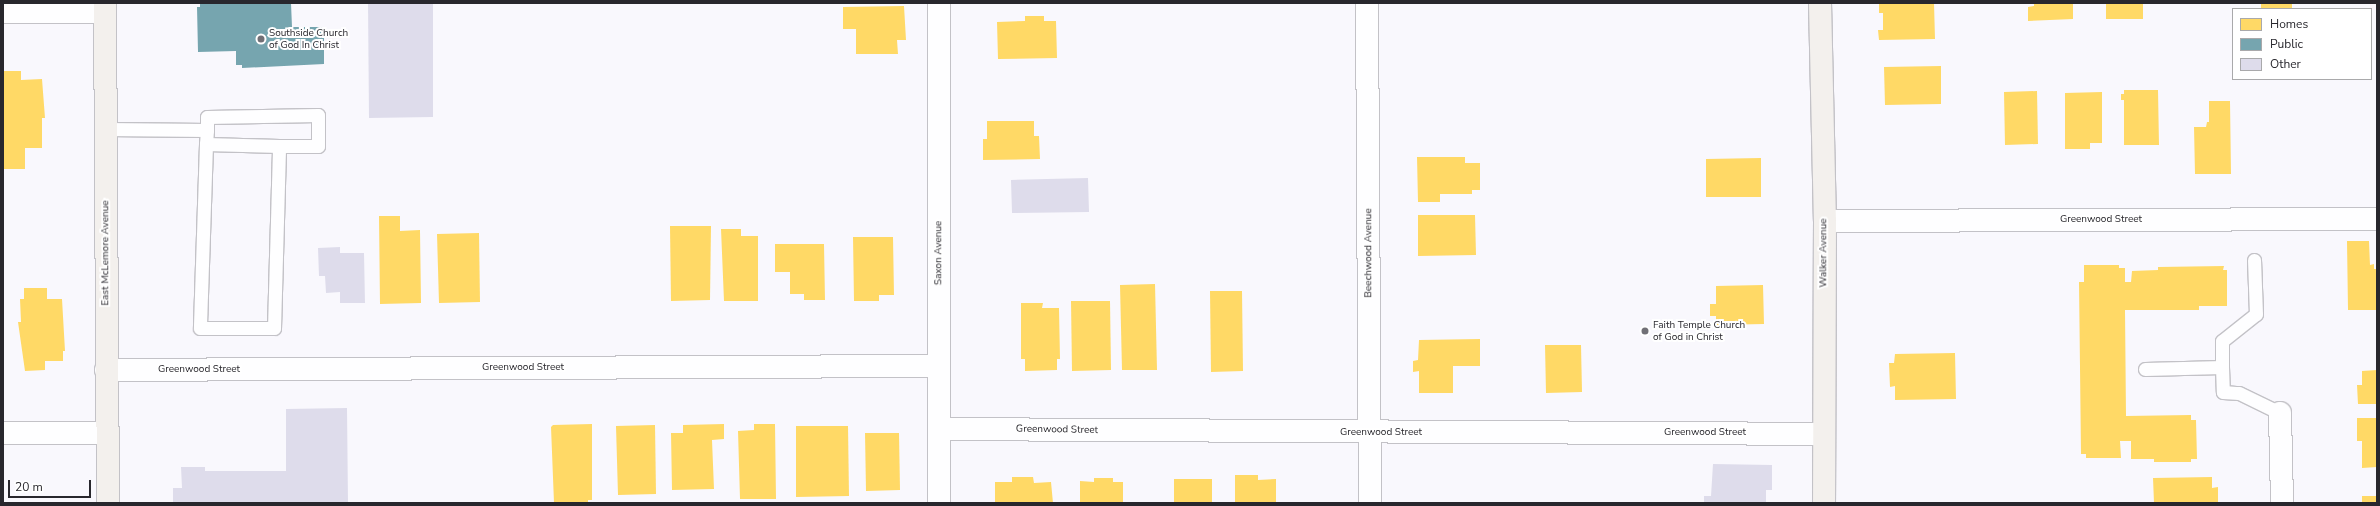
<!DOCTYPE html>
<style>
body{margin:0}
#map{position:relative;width:2380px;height:506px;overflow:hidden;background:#f9f8fd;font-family:"Nunito Sans",sans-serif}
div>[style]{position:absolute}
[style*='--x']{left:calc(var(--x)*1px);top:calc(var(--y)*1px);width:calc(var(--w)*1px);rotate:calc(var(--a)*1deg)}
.homes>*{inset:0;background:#ffd966}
.public>*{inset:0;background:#76a5af}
.building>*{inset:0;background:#dedceb}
.roads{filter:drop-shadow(1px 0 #c3c2c7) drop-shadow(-1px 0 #c3c2c7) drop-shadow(0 1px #c3c2c7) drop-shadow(0 -1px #c3c2c7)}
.lane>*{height:13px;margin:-6.5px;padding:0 6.5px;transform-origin:6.5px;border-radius:6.5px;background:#fefeff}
.street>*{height:22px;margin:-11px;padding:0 11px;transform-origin:11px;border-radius:11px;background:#fefeff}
.secondary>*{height:22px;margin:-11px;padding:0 11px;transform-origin:11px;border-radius:11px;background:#f3f0ed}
.dots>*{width:11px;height:11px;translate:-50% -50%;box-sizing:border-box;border:2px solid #fff;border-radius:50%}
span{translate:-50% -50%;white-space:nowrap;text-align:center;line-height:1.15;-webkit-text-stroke:4px #fff;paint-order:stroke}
.poi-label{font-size:10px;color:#28272d}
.left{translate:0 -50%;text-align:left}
.street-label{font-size:10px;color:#28272d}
.frame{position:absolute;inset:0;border:4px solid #28272d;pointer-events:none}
.legend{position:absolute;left:2232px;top:8px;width:140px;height:72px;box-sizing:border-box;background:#fff;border:1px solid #a9a9ab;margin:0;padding:5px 7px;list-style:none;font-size:12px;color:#28272d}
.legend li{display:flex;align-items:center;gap:8px;height:20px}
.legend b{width:20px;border:1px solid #a9a9ab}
.scale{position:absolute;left:8px;top:480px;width:83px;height:18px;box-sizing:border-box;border:2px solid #28272d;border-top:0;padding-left:5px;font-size:12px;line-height:14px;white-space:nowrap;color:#28272d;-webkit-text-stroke:3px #fff;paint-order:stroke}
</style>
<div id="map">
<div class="homes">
<i style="clip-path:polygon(1934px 3px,1935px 39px,1879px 40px,1878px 30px,1883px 30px,1883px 13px,1879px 13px,1879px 4px)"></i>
<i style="clip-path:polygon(2034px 3px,2073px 3px,2073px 19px,2028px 21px,2028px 7px,2034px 6px)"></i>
<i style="clip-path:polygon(2106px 3px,2143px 3px,2143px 19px,2106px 19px)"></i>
<i style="clip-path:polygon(2261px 3px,2292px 3px,2292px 9px,2261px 9px)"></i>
<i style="clip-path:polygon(904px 6px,906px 40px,897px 40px,898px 54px,856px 54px,856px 29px,843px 29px,843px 7px)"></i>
<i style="clip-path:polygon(1025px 16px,1044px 16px,1044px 21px,1056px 21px,1057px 58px,998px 59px,997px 22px,1025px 21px)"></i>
<i style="clip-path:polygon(1941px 66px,1941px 104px,1885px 105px,1884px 67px)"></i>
<i style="clip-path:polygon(3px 71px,21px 71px,21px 80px,42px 79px,45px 118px,42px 118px,42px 148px,25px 148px,25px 169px,3px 169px)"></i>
<i style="clip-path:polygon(2124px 90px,2158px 90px,2159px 145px,2124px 145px,2124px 100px,2121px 100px,2121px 94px,2124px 94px)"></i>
<i style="clip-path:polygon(2037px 91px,2038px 144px,2005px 145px,2004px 92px)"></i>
<i style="clip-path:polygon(2102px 92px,2102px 143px,2090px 143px,2090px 149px,2065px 149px,2065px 93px)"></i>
<i style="clip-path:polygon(2209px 101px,2230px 101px,2231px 174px,2195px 174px,2194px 127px,2206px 127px,2207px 122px,2209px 122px)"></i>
<i style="clip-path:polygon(987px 121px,1034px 121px,1034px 136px,1039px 136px,1040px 159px,983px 160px,983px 139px,987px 139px)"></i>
<i style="clip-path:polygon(1417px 157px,1465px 157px,1465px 163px,1480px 163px,1480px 190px,1472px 190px,1472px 194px,1440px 194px,1440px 202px,1418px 202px)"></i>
<i style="clip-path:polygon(1761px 158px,1761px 197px,1706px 197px,1706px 159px)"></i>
<i style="clip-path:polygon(1418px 215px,1475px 215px,1476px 255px,1418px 256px)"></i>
<i style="clip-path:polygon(379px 216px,400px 216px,400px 231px,420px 230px,421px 303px,380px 304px)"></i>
<i style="clip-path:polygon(670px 226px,711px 226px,710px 300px,671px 301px)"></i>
<i style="clip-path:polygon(721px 229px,741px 229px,741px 236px,758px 236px,758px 301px,724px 301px)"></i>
<i style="clip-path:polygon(479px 233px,480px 302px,439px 303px,437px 234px)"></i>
<i style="clip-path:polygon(853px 237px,893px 237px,894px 295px,879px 295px,879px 301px,854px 301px)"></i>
<i style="clip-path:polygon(2347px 241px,2369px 241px,2370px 265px,2374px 264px,2374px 269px,2377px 269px,2377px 310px,2348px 310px)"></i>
<i style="clip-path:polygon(775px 244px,824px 244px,825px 300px,804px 300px,804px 294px,790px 294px,790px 272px,775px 272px)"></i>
<i style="clip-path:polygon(2084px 265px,2119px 265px,2119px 268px,2125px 268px,2125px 282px,2131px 282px,2132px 271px,2158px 270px,2158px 267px,2224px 266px,2223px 270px,2227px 270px,2227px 306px,2199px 306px,2199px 310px,2125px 310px,2126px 416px,2191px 415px,2191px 420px,2196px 420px,2197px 459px,2191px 459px,2191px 462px,2154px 462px,2154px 459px,2131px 459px,2131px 441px,2120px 441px,2121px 458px,2086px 458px,2086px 454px,2081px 454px,2079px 282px,2084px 282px)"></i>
<i style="clip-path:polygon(1155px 284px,1157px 370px,1122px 370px,1120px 285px)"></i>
<i style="clip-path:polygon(1763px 285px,1764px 324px,1716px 325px,1716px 316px,1710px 316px,1710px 304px,1716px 304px,1716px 286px)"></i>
<i style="clip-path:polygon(24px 288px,47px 288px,47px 299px,62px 299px,65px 351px,63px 351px,63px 361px,45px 361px,45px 370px,25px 371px,18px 322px,21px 322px,20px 299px,24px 299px)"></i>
<i style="clip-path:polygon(1210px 291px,1242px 291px,1243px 371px,1211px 372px)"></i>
<i style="clip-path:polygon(1071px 301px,1110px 301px,1111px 370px,1072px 371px)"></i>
<i style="clip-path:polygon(1021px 303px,1043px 303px,1042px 308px,1059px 308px,1060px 359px,1057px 359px,1057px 370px,1025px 371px,1025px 359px,1021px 359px)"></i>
<i style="clip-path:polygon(1480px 339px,1480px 366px,1453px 366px,1453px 393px,1419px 393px,1419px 371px,1413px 372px,1413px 361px,1418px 360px,1419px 340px)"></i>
<i style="clip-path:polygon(1545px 345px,1581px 345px,1582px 392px,1546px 393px)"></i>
<i style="clip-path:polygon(1955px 353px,1956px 399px,1895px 400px,1895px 386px,1890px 387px,1889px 363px,1894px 363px,1895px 354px)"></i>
<i style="clip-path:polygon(2377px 370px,2377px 404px,2358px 404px,2357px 385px,2362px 385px,2362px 371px)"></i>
<i style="clip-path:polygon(2357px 418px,2377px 418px,2377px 467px,2362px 468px,2362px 441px,2357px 441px)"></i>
<i style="clip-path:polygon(592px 424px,592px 500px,588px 500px,588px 503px,554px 503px,551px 427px,553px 425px)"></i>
<i style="clip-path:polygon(724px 424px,724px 439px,712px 440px,714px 489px,672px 490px,671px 433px,683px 433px,683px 425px)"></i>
<i style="clip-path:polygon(754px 424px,775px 424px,776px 499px,740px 499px,738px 431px,754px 430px)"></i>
<i style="clip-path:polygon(655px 425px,656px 494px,618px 495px,616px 426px)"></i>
<i style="clip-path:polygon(796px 426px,848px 426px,849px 496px,796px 497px)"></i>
<i style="clip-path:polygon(865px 433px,899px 433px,900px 490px,866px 491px)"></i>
<i style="clip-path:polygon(1235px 475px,1258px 475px,1258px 480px,1276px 479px,1276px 503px,1235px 503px)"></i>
<i style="clip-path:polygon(1012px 477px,1033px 477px,1034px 483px,1051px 482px,1053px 503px,995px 503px,995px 482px,1012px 482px)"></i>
<i style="clip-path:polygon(2212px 477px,2212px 488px,2218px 487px,2218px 502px,2154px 503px,2153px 478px)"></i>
<i style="clip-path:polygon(1094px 478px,1113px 478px,1113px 482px,1123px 482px,1123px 503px,1080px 503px,1080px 481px,1094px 482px)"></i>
<i style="clip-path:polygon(1174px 479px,1212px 479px,1212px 503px,1174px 503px)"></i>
<i style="clip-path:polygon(2362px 496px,2377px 496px,2377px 503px,2362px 503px)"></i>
</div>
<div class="public">
<i style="clip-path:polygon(200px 3px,291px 3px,292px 27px,324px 27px,324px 64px,242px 68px,242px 65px,236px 65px,236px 51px,198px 52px,197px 7px,200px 7px)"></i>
</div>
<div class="building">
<i style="clip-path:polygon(368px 3px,433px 3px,433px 117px,369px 118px)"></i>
<i style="clip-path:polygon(1088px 178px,1089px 212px,1012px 213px,1011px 180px)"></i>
<i style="clip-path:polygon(340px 247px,340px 253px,364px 253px,365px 303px,340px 303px,340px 292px,326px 293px,325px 276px,319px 276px,318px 248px)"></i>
<i style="clip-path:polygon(347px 408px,348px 503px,173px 503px,173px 488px,182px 488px,181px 467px,205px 467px,205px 471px,286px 471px,286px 409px)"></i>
<i style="clip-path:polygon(1713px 464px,1772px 465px,1772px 490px,1766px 490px,1766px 503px,1704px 503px,1704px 496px,1711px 496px)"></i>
</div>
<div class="roads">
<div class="lane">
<i style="--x:105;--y:129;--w:102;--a:0.6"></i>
<i style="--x:207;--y:130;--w:14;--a:94"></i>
<i style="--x:206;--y:144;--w:184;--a:91.9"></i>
<i style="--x:200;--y:328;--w:74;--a:0"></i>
<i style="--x:274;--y:328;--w:182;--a:-88.4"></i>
<i style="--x:279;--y:146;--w:73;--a:-178.4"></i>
<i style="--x:207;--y:130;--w:13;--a:-90"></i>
<i style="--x:207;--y:117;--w:111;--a:-1"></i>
<i style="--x:318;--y:115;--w:31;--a:90"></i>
<i style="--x:318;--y:146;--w:39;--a:180"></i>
<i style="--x:2222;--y:367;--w:26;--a:-90"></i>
<i style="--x:2222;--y:341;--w:43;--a:-38.5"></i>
<i style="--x:2256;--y:314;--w:54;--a:-92.1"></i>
<i style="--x:2145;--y:369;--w:77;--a:-1.5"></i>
<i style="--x:2222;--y:367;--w:25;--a:88"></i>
<i style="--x:2223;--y:392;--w:16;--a:4"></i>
<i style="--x:2239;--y:393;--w:46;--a:26"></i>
</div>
<div class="street">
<i style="--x:1367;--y:3;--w:500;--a:89.66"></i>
<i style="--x:3;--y:12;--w:102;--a:0"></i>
<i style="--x:1825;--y:221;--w:552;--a:-0.21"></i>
<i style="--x:106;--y:370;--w:833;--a:-0.28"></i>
<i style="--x:2280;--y:413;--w:90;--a:88.7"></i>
<i style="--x:939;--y:429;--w:884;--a:0.32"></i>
<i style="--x:3;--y:433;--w:103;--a:0"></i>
<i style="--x:939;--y:503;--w:500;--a:-90"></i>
</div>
<div class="secondary">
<i style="--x:105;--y:3;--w:500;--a:89.66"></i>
<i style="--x:1820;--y:3;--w:218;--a:88.7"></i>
<i style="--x:1825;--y:221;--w:282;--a:90.2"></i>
</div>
</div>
<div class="dots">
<i style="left:261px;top:39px;background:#717076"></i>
<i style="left:1645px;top:331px;background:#717076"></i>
</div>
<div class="poi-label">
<span class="left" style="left:269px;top:39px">Southside Church<br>of God In Christ</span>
<span class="left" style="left:1653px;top:331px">Faith Temple Church<br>of God in Christ</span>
</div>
<div class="street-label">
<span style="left:2101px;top:220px">Greenwood Street</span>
<span style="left:106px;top:253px;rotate:-90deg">East McLemore Avenue</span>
<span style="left:939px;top:253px;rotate:-90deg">Saxon Avenue</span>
<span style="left:1369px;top:253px;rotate:-90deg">Beechwood Avenue</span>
<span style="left:1824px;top:253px;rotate:-90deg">Walker Avenue</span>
<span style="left:523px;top:368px">Greenwood Street</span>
<span style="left:199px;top:370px">Greenwood Street</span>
<span style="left:1057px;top:430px;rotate:1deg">Greenwood Street</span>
<span style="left:1381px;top:433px">Greenwood Street</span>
<span style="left:1705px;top:433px">Greenwood Street</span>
</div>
<div class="frame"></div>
<ul class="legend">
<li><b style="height:11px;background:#ffd966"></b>Homes</li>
<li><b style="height:11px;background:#76a5af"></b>Public</li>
<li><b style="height:11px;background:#dedceb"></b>Other</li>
</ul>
<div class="scale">20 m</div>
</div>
